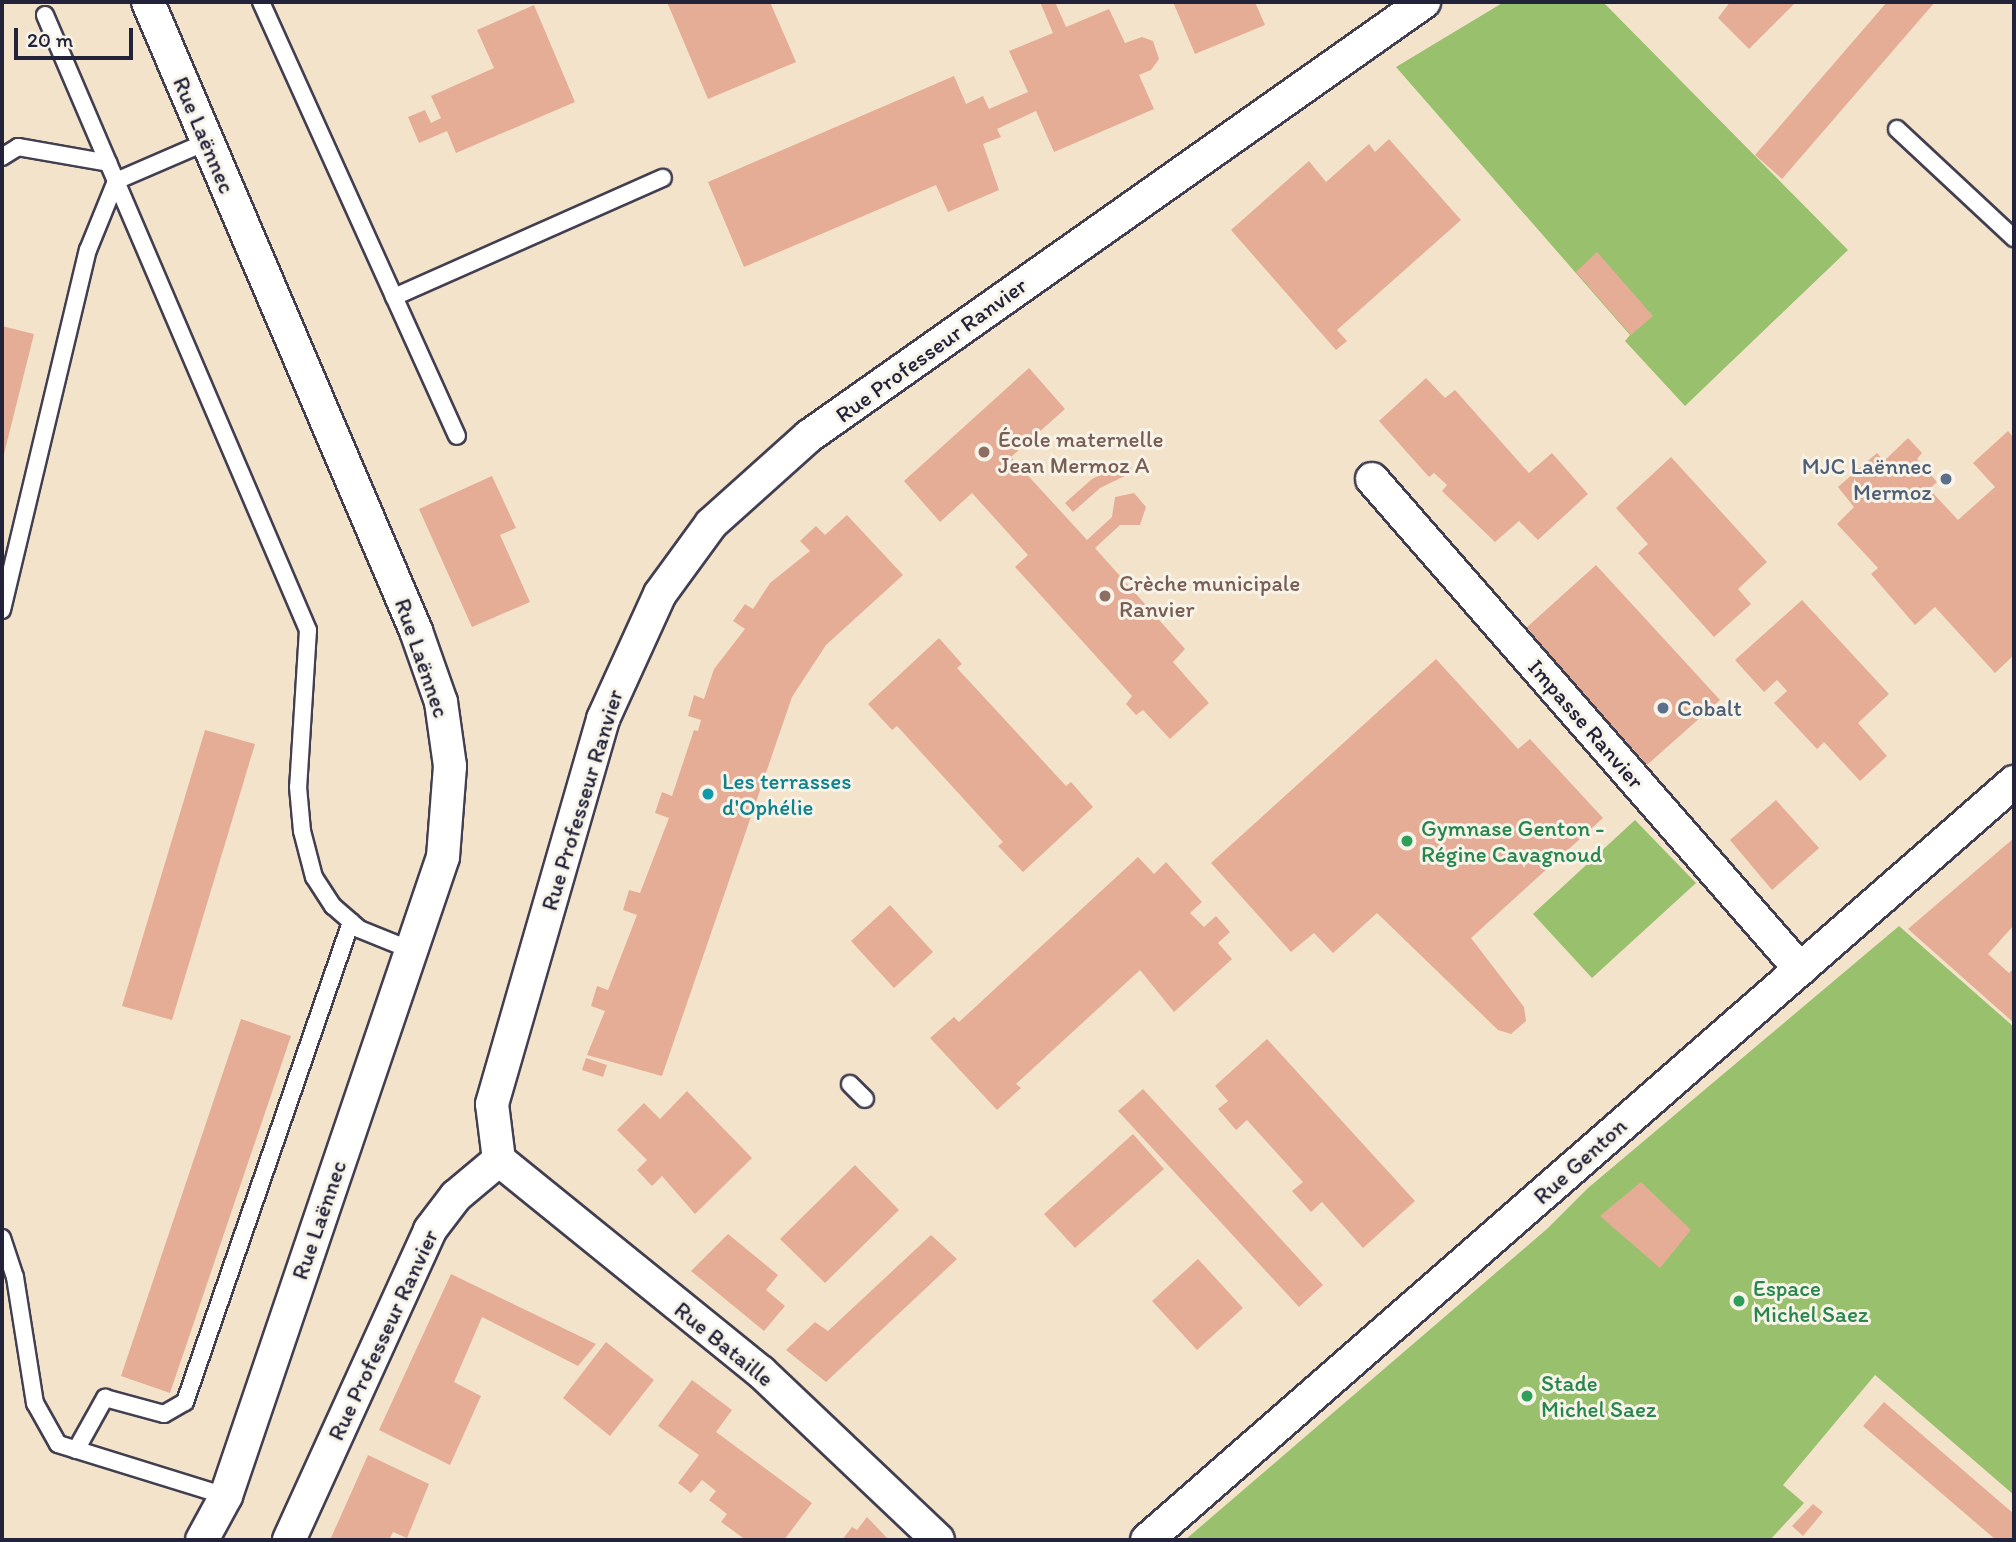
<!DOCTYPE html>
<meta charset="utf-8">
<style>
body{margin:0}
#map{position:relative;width:2016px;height:1542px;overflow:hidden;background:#f4e3cb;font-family:Itim,sans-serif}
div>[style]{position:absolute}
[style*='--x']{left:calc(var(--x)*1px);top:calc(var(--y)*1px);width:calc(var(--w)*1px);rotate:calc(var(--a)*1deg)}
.green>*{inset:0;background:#99c06c}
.building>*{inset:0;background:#e5ad95}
.roads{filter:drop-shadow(2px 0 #423f51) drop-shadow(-2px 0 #423f51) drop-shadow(0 2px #423f51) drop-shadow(0 -2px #423f51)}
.lane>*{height:16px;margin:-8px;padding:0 8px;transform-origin:8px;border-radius:8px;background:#fff}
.street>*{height:32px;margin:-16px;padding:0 16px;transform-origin:16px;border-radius:16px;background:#fff}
.dots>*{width:19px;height:19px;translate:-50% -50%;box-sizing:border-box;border:4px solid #f7f3e8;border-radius:50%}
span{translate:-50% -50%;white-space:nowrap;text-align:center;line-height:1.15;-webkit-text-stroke:6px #f7f3e8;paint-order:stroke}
.street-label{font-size:23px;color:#22223b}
.education-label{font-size:23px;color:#785e54}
.left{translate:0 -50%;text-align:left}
.service-label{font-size:23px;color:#4e5e75}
.right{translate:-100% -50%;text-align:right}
.culture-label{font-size:23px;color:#0d838f}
.leisure-label{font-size:23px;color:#27864d}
.frame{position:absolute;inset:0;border:4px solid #22223b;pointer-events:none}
.scale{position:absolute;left:14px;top:28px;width:119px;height:32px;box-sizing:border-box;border:4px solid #22223b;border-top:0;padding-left:9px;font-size:21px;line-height:24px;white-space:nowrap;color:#22223b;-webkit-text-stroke:5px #f7f3e8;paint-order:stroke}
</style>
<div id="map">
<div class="green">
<i style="clip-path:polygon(1504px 2px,1603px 2px,1848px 250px,1685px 406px,1625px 341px,1630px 335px,1396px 67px)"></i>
<i style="clip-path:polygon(1635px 820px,1696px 883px,1592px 978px,1533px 914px)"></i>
<i style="clip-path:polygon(1899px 926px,2014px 1027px,2014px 1495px,1875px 1375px,1783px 1485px,1804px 1503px,1770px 1540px,1185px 1540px,1548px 1228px,1588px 1188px)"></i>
</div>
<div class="building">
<i style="clip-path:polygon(667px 2px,770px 2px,796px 62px,708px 99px)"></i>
<i style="clip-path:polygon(1040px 2px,1055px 2px,1066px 27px,1109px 9px,1125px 43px,1142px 37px,1153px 41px,1159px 59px,1151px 70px,1139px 75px,1154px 109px,1054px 152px,1036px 111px,997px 129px,1001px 137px,983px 144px,999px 190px,948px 212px,936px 185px,744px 267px,708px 182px,954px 76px,966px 104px,983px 96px,989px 109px,1028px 92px,1009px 51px,1053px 33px)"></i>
<i style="clip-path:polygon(1173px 2px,1255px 2px,1265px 25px,1195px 54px)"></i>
<i style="clip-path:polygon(1730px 2px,1796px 2px,1749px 49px,1718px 18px)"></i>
<i style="clip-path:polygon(1887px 2px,1935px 2px,1782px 179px,1755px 155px)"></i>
<i style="clip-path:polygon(534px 5px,575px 102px,456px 153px,447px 131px,419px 143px,408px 117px,425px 110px,431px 123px,441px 118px,431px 96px,494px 68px,477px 30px)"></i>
<i style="clip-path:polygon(1389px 139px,1461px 220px,1337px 330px,1347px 341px,1336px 350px,1231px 230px,1309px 161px,1326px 182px,1369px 144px,1375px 152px)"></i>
<i style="clip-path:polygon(1597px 252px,1653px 316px,1631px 335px,1576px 272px)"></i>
<i style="clip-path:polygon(2px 326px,34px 334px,3px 458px,2px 458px)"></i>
<i style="clip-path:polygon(1029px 368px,1065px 409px,1011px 457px,1087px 540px,1112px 517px,1115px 497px,1134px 493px,1146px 507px,1140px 525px,1120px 525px,1095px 548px,1185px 649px,1173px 662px,1209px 703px,1170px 739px,1143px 710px,1136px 715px,1126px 704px,1132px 696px,1015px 567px,1028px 555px,972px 493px,940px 522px,904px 481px)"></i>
<i style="clip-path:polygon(1426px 378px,1445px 398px,1455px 390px,1529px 473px,1552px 453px,1588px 494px,1538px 540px,1519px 521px,1495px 542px,1442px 491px,1447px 485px,1434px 473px,1429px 477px,1379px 421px)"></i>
<i style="clip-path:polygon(2008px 431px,2014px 438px,2014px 655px,1995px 673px,1935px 607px,1915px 625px,1871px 574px,1878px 568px,1837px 524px,1854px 507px,1838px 487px,1877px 453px,1884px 461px,1908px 438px,1922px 453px,1917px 459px,1937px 482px,1929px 489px,1958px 520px,1995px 487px,1973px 463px)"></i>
<i style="clip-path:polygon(1671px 457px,1767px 562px,1738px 589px,1751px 604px,1714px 637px,1638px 553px,1648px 544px,1616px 508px)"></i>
<i style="clip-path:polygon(1128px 462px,1133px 472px,1100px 488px,1073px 512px,1065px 503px,1092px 479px)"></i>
<i style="clip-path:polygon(492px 476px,516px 528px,500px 535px,530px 602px,472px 627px,419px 509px)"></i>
<i style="clip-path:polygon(847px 515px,903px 575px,826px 645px,792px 697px,662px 1076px,587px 1055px,605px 1011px,591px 1006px,597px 986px,608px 990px,637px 915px,623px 910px,629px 890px,640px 893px,669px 818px,655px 813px,662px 792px,672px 796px,694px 730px,698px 731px,701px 720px,688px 716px,694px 695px,704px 699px,714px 669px,745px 629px,733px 621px,745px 604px,753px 609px,770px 583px,810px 551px,800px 541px,816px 526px,825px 535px)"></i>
<i style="clip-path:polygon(1596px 565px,1720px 700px,1647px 765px,1526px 628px)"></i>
<i style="clip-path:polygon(1802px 600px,1889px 694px,1858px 723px,1887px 756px,1860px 781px,1824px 742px,1817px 749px,1774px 703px,1787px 691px,1777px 680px,1764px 692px,1735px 660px)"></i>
<i style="clip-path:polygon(939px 638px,962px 664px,957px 668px,1066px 786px,1071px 782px,1093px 807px,1023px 872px,998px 846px,1003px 842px,897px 726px,892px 730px,868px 704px)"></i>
<i style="clip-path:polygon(1436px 659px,1518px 749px,1530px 739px,1603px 818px,1471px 938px,1524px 1007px,1526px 1021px,1511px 1034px,1498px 1030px,1377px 913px,1333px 953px,1314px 933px,1291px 952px,1211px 863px)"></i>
<i style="clip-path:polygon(205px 730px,255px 744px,172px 1020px,122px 1006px)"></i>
<i style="clip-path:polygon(1776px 800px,1819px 848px,1772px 890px,1730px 840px)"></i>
<i style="clip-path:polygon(2014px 838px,2014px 925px,1988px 954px,2009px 973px,2014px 968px,2014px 1023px,1908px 929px)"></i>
<i style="clip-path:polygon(1138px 857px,1154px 874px,1166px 862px,1202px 902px,1190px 913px,1204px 927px,1216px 916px,1230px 932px,1218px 943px,1232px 959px,1174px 1012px,1140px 970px,1016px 1084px,1021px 1088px,997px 1110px,930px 1038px,954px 1017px,959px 1022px)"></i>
<i style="clip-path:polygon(890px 905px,933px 952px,894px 988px,851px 941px)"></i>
<i style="clip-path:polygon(241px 1019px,291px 1036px,170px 1393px,121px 1376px)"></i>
<i style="clip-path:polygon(1267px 1039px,1415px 1201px,1363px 1248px,1322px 1202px,1311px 1212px,1292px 1191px,1303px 1182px,1247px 1120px,1236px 1130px,1218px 1109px,1228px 1101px,1215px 1086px)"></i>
<i style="clip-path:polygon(586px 1058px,607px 1065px,603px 1077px,582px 1070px)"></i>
<i style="clip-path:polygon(1143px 1089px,1323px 1285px,1299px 1307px,1118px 1111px)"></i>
<i style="clip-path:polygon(687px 1091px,752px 1158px,695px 1214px,662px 1176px,652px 1186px,637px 1170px,647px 1160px,617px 1130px,644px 1103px,660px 1119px)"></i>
<i style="clip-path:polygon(1133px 1134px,1164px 1169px,1075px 1248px,1044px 1214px)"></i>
<i style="clip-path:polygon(855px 1165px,899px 1210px,825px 1283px,780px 1239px)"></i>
<i style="clip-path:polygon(1641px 1182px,1691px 1230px,1660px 1268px,1600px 1216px)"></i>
<i style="clip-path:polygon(728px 1234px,778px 1275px,766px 1290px,785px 1306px,764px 1331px,691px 1271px)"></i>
<i style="clip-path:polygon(931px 1235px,957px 1259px,826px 1382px,786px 1350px,815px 1322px,828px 1331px)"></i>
<i style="clip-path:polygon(1198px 1259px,1243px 1308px,1197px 1350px,1152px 1301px)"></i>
<i style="clip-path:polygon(451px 1274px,596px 1344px,578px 1366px,482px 1317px,454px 1382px,481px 1396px,450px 1465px,379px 1430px)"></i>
<i style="clip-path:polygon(606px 1342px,654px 1380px,610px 1436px,563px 1398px)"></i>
<i style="clip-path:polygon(692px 1380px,732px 1410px,716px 1432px,812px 1503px,784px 1540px,746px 1540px,721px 1522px,727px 1514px,709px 1500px,716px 1491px,702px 1480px,691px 1493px,678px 1483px,699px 1455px,658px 1426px)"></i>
<i style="clip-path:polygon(1884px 1402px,2014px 1514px,2014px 1540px,1996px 1540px,1863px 1426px)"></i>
<i style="clip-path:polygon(368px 1455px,429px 1484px,407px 1538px,393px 1532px,389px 1540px,330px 1540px)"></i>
<i style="clip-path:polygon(1813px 1504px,1823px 1512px,1803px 1536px,1792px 1526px)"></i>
<i style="clip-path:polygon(867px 1517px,889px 1540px,842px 1540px,852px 1527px,857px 1530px)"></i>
</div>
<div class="roads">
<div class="lane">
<i style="--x:261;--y:2;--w:476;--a:65.7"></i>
<i style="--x:45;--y:15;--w:669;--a:66.85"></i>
<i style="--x:308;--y:630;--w:157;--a:93.6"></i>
<i style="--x:298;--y:787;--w:44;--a:84.8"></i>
<i style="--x:302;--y:831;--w:48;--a:75.4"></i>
<i style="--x:314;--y:877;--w:35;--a:57"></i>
<i style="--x:333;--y:906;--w:35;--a:41"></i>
<i style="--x:359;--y:929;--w:56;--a:22"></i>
<i style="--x:1897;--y:129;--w:160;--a:43"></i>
<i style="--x:2;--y:157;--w:19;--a:-32"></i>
<i style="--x:18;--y:147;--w:92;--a:10"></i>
<i style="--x:394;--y:297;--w:294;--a:-23.9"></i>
<i style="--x:2;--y:610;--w:370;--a:-76.6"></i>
<i style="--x:88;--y:250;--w:74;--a:-67.9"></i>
<i style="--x:116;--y:181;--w:98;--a:-23.4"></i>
<i style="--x:850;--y:1084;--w:21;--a:45"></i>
<i style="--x:2;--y:1238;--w:41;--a:71.6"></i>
<i style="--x:15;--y:1277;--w:128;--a:81"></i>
<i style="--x:35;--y:1403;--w:47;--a:60.7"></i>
<i style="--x:58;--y:1444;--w:176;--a:17.2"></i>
<i style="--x:76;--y:1450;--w:60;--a:-60.9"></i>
<i style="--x:105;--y:1398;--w:61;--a:15.2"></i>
<i style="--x:164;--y:1414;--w:24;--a:-30"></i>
<i style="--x:185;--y:1402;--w:508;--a:-70.92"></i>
</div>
<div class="street">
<i style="--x:148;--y:2;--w:684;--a:66.92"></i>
<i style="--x:416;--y:631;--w:75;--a:70.6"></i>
<i style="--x:441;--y:702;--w:65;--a:82"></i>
<i style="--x:450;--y:766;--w:91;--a:94.4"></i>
<i style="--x:443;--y:857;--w:675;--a:108.76"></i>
<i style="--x:226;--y:1496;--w:50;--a:118.6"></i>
<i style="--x:1372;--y:479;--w:651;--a:48.86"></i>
<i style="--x:499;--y:1160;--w:56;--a:-97.1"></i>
<i style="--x:492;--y:1104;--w:401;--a:-73.9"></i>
<i style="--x:603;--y:719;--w:137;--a:-65.5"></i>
<i style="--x:660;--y:594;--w:87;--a:-53.9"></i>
<i style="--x:711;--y:524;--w:132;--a:-41.9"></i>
<i style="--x:809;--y:436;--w:753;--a:-35.21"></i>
<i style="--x:499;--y:1160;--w:337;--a:39"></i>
<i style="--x:761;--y:1372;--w:244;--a:43.5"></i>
<i style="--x:289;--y:1540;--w:341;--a:-65.5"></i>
<i style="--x:430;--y:1230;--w:43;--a:-52.6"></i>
<i style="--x:456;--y:1196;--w:56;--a:-39.9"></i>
<i style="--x:1147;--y:1540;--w:1152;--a:-41.16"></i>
</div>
</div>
<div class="dots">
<i style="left:984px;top:452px;background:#8d6e63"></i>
<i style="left:1946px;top:479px;background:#5c6f8a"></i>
<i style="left:1105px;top:596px;background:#8d6e63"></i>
<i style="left:1663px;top:708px;background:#5c6f8a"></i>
<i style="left:708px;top:794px;background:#0f9aa8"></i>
<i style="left:1407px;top:841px;background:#2e9e5b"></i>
<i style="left:1739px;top:1301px;background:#2e9e5b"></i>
<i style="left:1527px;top:1396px;background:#2e9e5b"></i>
</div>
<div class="street-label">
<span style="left:204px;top:135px;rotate:67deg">Rue Laënnec</span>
<span style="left:931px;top:350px;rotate:-36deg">Rue Professeur Ranvier</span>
<span style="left:422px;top:658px;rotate:71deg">Rue Laënnec</span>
<span style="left:1586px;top:724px;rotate:49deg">Impasse Ranvier</span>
<span style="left:582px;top:800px;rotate:-73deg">Rue Professeur Ranvier</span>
<span style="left:1580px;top:1161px;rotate:-42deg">Rue Genton</span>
<span style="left:319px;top:1220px;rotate:-71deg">Rue Laënnec</span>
<span style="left:383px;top:1335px;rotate:-65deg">Rue Professeur Ranvier</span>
<span style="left:724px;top:1344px;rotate:39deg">Rue Bataille</span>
</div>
<div class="education-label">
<span class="left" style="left:998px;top:452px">École maternelle<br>Jean Mermoz A</span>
<span class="left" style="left:1119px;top:596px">Crèche municipale<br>Ranvier</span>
</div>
<div class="service-label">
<span class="right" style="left:1932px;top:479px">MJC Laënnec<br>Mermoz</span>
<span class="left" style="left:1677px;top:708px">Cobalt</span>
</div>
<div class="culture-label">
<span class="left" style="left:722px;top:794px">Les terrasses<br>d'Ophélie</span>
</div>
<div class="leisure-label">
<span class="left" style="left:1421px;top:841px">Gymnase Genton -<br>Régine Cavagnoud</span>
<span class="left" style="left:1753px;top:1301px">Espace<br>Michel Saez</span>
<span class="left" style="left:1541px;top:1396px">Stade<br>Michel Saez</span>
</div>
<div class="frame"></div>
<div class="scale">20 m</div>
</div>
